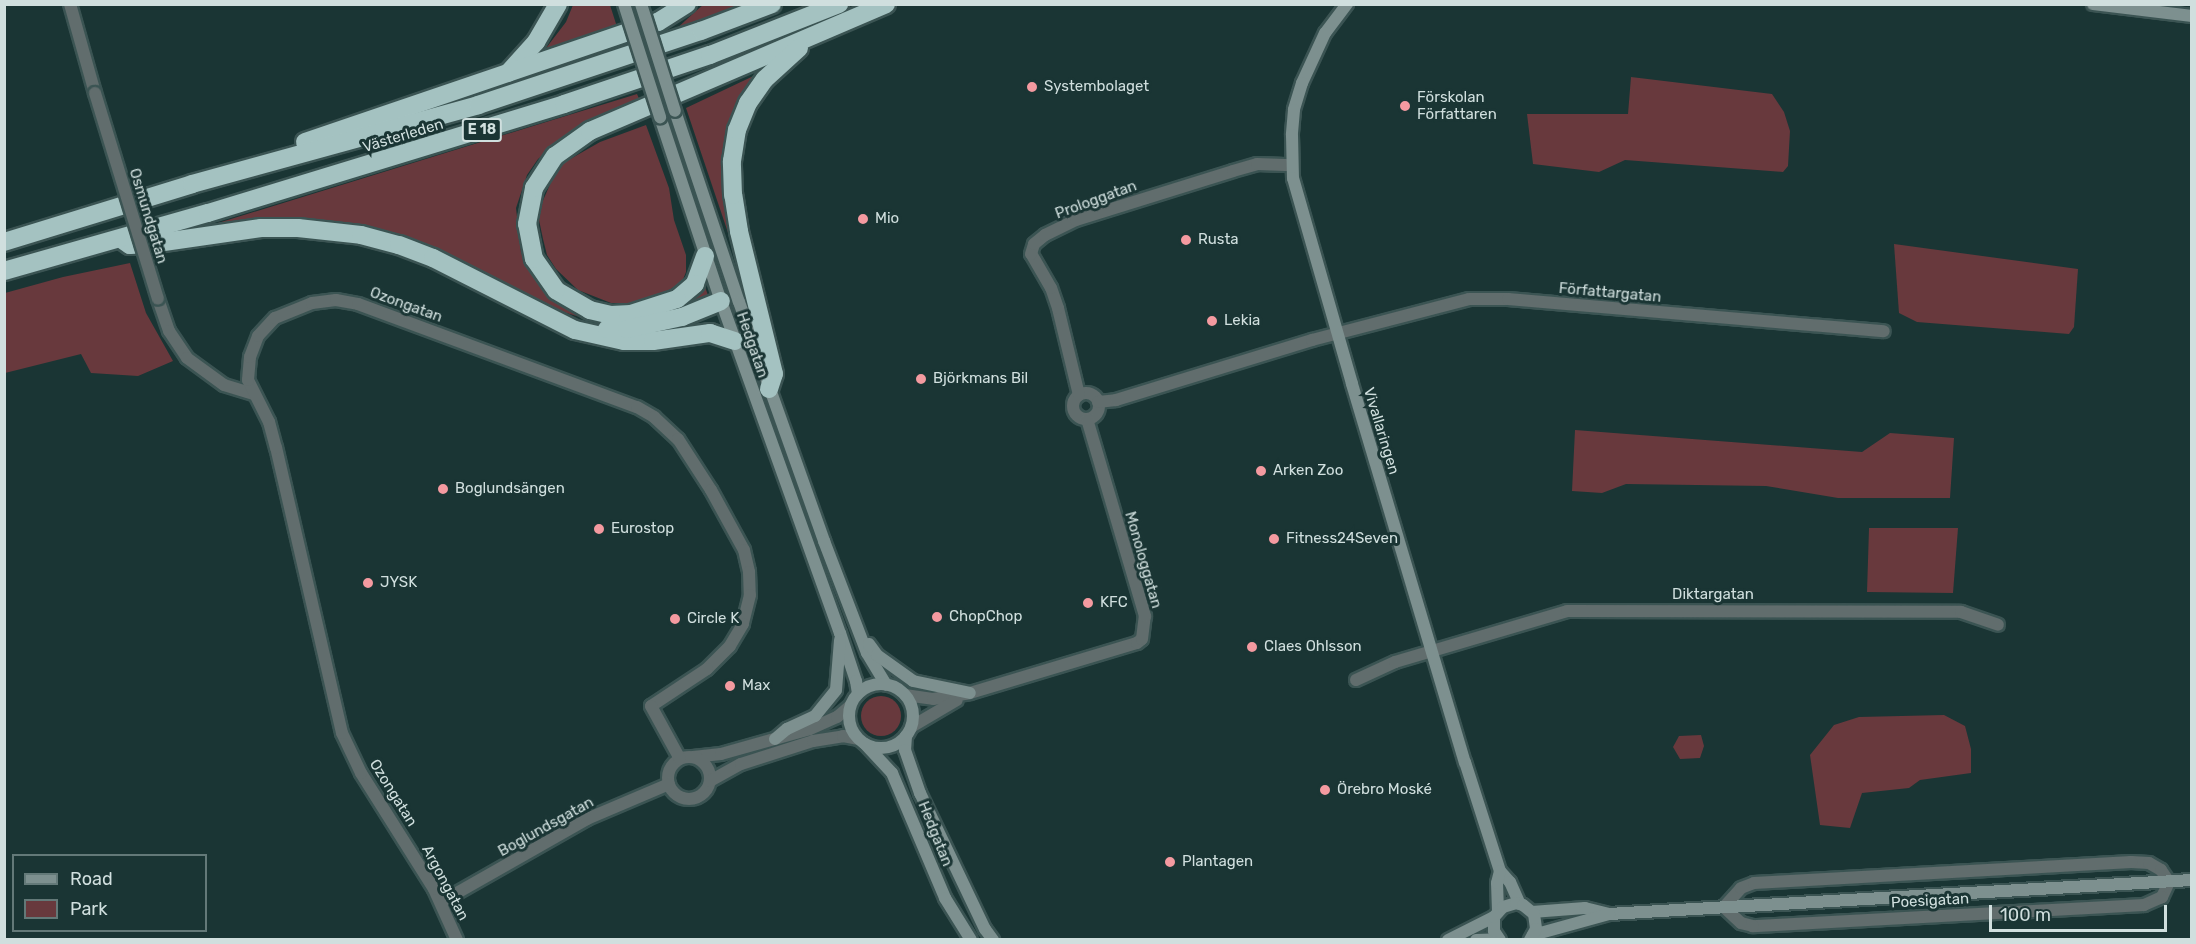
<!DOCTYPE html>
<meta charset="utf-8">
<style>
body{margin:0}
#map{position:relative;width:2196px;height:944px;overflow:hidden;background:#1a3534;font-family:Rubik,sans-serif}
div>[style]{position:absolute}
[style*='--x']{left:calc(var(--x)*1px);top:calc(var(--y)*1px);width:calc(var(--w)*1px);rotate:calc(var(--a)*1deg)}
.green>*{inset:0;background:#68393d}
.round{border-radius:50%}
.roads{filter:drop-shadow(2px 0 #3b5453) drop-shadow(-2px 0 #3b5453) drop-shadow(0 2px #3b5453) drop-shadow(0 -2px #3b5453)}
.street>*{height:12px;margin:-6px;padding:0 6px;transform-origin:6px;border-radius:6px;background:#616d6d}
.street>.ring{margin:-6px;padding:0;box-sizing:content-box;background:none;border:12px solid #616d6d;border-radius:50%}
.secondary>*{height:12px;margin:-6px;padding:0 6px;transform-origin:6px;border-radius:6px;background:#7d908f}
.secondary>.ring{margin:-6px;padding:0;box-sizing:content-box;background:none;border:12px solid #7d908f;border-radius:50%}
.highway>*{height:18px;margin:-9px;padding:0 9px;transform-origin:9px;border-radius:9px;background:#a4c2c1}
.bridges{filter:drop-shadow(2px 0 #3b5453) drop-shadow(-2px 0 #3b5453) drop-shadow(0 2px #3b5453) drop-shadow(0 -2px #3b5453)}
.street-bridge>*{height:12px;margin:-6px;padding:0 6px;transform-origin:6px;border-radius:6px;background:#616d6d}
.secondary-bridge>*{height:12px;margin:-6px;padding:0 6px;transform-origin:6px;border-radius:6px;background:#7d908f}
.dots>*{width:16px;height:16px;translate:-50% -50%;box-sizing:border-box;border:3px solid #1a3534;border-radius:50%}
span{translate:-50% -50%;white-space:nowrap;text-align:center;line-height:1.15;-webkit-text-stroke:6px #1a3534;paint-order:stroke}
.shield-label span{padding:2px 4px;background:#1a3534;border:2px solid;border-radius:4px;-webkit-text-stroke-width:0}
.shield-label{font-size:14px;color:#d0dfde;font-weight:700}
.poi-label{font-size:15px;color:#d0dfde}
.left{translate:0 -50%;text-align:left}
.street-label{font-size:15px;color:#d0dfde}
.frame{position:absolute;inset:0;border:6px solid #d0dfde;pointer-events:none}
.legend{position:absolute;left:12px;top:854px;width:195px;height:78px;box-sizing:border-box;background:#1a3534;border:2px solid #637978;margin:0;padding:8px 10px;list-style:none;font-size:18px;color:#d0dfde}
.legend li{display:flex;align-items:center;gap:12px;height:30px}
.legend b{width:30px;border:2px solid #637978}
.scale{position:absolute;left:1989px;top:905px;width:178px;height:27px;box-sizing:border-box;border:3px solid #d0dfde;border-top:0;padding-left:8px;font-size:18px;line-height:21px;white-space:nowrap;color:#d0dfde;-webkit-text-stroke:4px #1a3534;paint-order:stroke}
</style>
<div id="map">
<div class="green">
<i style="clip-path:polygon(573px 5px,610px 5px,618px 30px,540px 56px,566px 22px)"></i>
<i style="clip-path:polygon(703px 5px,741px 5px,674px 31px,697px 10px)"></i>
<i style="clip-path:polygon(764px 71px,734px 122px,753px 307px,686px 108px)"></i>
<i style="clip-path:polygon(1631px 77px,1772px 94px,1784px 112px,1790px 131px,1788px 166px,1783px 172px,1625px 160px,1599px 172px,1533px 164px,1527px 114px,1628px 114px)"></i>
<i style="clip-path:polygon(637px 94px,641px 103px,569px 133px,538px 159px,527px 175px,516px 208px,521px 252px,534px 278px,556px 300px,665px 313px,684px 305px,704px 284px,710px 301px,694px 309px,610px 324px,597px 322px,546px 307px,417px 246px,205px 227px)"></i>
<i style="clip-path:polygon(646px 125px,669px 188px,674px 220px,686px 255px,686px 272px,682px 282px,658px 297px,634px 303px,611px 303px,578px 290px,556px 269px,547px 255px,543px 239px,539px 220px,541px 205px,555px 173px,565px 162px,600px 142px)"></i>
<i style="clip-path:polygon(1894px 244px,2078px 269px,2074px 327px,2069px 334px,1917px 322px,1899px 313px)"></i>
<i style="clip-path:polygon(130px 263px,146px 313px,173px 361px,138px 376px,91px 373px,81px 354px,5px 373px,5px 293px,63px 277px)"></i>
<i style="clip-path:polygon(1575px 430px,1862px 452px,1890px 433px,1954px 438px,1950px 498px,1838px 498px,1766px 486px,1626px 484px,1602px 493px,1572px 491px)"></i>
<i style="clip-path:polygon(1869px 528px,1958px 528px,1953px 593px,1867px 592px)"></i>
<i class="round" style="left:861px;top:696px;width:40px;height:40px"></i>
<i style="clip-path:polygon(1944px 715px,1965px 726px,1971px 749px,1971px 773px,1920px 780px,1909px 788px,1862px 793px,1850px 828px,1820px 825px,1810px 755px,1834px 725px,1859px 717px)"></i>
<i style="clip-path:polygon(1701px 735px,1704px 746px,1700px 758px,1680px 759px,1673px 747px,1679px 736px)"></i>
</div>
<div class="roads">
<div class="street">
<i style="--x:70;--y:4;--w:92;--a:74.3"></i>
<i style="--x:158;--y:299;--w:34;--a:71"></i>
<i style="--x:169;--y:331;--w:32;--a:56"></i>
<i style="--x:187;--y:358;--w:46;--a:36.1"></i>
<i style="--x:224;--y:385;--w:30;--a:17"></i>
<i class="ring" style="left:1073px;top:393px;width:14px;height:14px"></i>
<i style="--x:1079;--y:395;--w:89;--a:-103.6"></i>
<i style="--x:1058;--y:308;--w:21;--a:-109"></i>
<i style="--x:1051;--y:288;--w:39;--a:-120"></i>
<i style="--x:1031;--y:254;--w:10;--a:-73"></i>
<i style="--x:1034;--y:244;--w:14;--a:-39"></i>
<i style="--x:1045;--y:235;--w:34;--a:-26"></i>
<i style="--x:1076;--y:220;--w:164;--a:-17.3"></i>
<i style="--x:1233;--y:171;--w:25;--a:-16"></i>
<i style="--x:1257;--y:164;--w:35;--a:2"></i>
<i style="--x:1098;--y:402;--w:18;--a:-6"></i>
<i style="--x:1116;--y:400;--w:205;--a:-17"></i>
<i style="--x:1312;--y:340;--w:162;--a:-14.6"></i>
<i style="--x:1469;--y:299;--w:39;--a:0"></i>
<i style="--x:1508;--y:299;--w:377;--a:4.9"></i>
<i style="--x:1356;--y:680;--w:43;--a:-24.8"></i>
<i style="--x:1395;--y:662;--w:179;--a:-16.5"></i>
<i style="--x:1567;--y:611;--w:394;--a:0.1"></i>
<i style="--x:1961;--y:612;--w:39;--a:19"></i>
<i style="--x:905;--y:695;--w:28;--a:8"></i>
<i style="--x:933;--y:699;--w:37;--a:-9"></i>
<i style="--x:970;--y:693;--w:174;--a:-16.7"></i>
<i style="--x:1137;--y:643;--w:6;--a:-39"></i>
<i style="--x:1142;--y:639;--w:23;--a:-83"></i>
<i style="--x:1145;--y:616;--w:205;--a:-106.4"></i>
<i style="--x:911;--y:727;--w:53;--a:-30.4"></i>
<i style="--x:693;--y:757;--w:28;--a:-6"></i>
<i style="--x:721;--y:754;--w:92;--a:-15.7"></i>
<i style="--x:810;--y:729;--w:30;--a:-24"></i>
<i style="--x:837;--y:717;--w:17;--a:-40"></i>
<i class="ring" style="left:668px;top:757px;width:30px;height:30px"></i>
<i style="--x:710;--y:781;--w:35;--a:-29"></i>
<i style="--x:741;--y:764;--w:76;--a:-17.7"></i>
<i style="--x:813;--y:741;--w:30;--a:-9"></i>
<i style="--x:843;--y:736;--w:15;--a:11"></i>
<i style="--x:2131;--y:862;--w:18;--a:3"></i>
<i style="--x:2149;--y:863;--w:14;--a:30"></i>
<i style="--x:2161;--y:870;--w:14;--a:56"></i>
<i style="--x:2169;--y:882;--w:17;--a:115"></i>
<i style="--x:2162;--y:897;--w:20;--a:156"></i>
<i style="--x:2144;--y:905;--w:392;--a:176.9"></i>
<i style="--x:1753;--y:926;--w:12;--a:-166"></i>
<i style="--x:1741;--y:923;--w:23;--a:-137"></i>
<i style="--x:1724;--y:907;--w:25;--a:-48"></i>
<i style="--x:1741;--y:888;--w:14;--a:-21"></i>
<i style="--x:1754;--y:883;--w:378;--a:-3.2"></i>
<i style="--x:441;--y:902;--w:168;--a:-29.6"></i>
<i style="--x:587;--y:819;--w:89;--a:-23.1"></i>
<i style="--x:457;--y:940;--w:56;--a:-114.3"></i>
<i style="--x:434;--y:889;--w:137;--a:-122.2"></i>
<i style="--x:361;--y:773;--w:44;--a:-115.4"></i>
<i style="--x:342;--y:733;--w:293;--a:-103"></i>
<i style="--x:276;--y:448;--w:27;--a:-105"></i>
<i style="--x:269;--y:422;--w:47;--a:-116.6"></i>
<i style="--x:248;--y:380;--w:23;--a:-85"></i>
<i style="--x:250;--y:357;--w:22;--a:-69"></i>
<i style="--x:258;--y:336;--w:25;--a:-47"></i>
<i style="--x:275;--y:318;--w:40;--a:-22"></i>
<i style="--x:312;--y:303;--w:24;--a:-7"></i>
<i style="--x:336;--y:300;--w:22;--a:10"></i>
<i style="--x:358;--y:304;--w:297;--a:20.3"></i>
<i style="--x:637;--y:407;--w:20;--a:30"></i>
<i style="--x:654;--y:417;--w:33;--a:43"></i>
<i style="--x:678;--y:439;--w:61;--a:57.1"></i>
<i style="--x:711;--y:490;--w:68;--a:61.2"></i>
<i style="--x:744;--y:550;--w:23;--a:77"></i>
<i style="--x:749;--y:572;--w:23;--a:88"></i>
<i style="--x:750;--y:595;--w:30;--a:104"></i>
<i style="--x:743;--y:624;--w:26;--a:121"></i>
<i style="--x:730;--y:646;--w:33;--a:135"></i>
<i style="--x:707;--y:669;--w:67;--a:146.5"></i>
<i style="--x:651;--y:706;--w:60;--a:61.3"></i>
</div>
<div class="secondary">
<i style="--x:1347;--y:4;--w:36;--a:127"></i>
<i style="--x:1325;--y:33;--w:55;--a:114.7"></i>
<i style="--x:1302;--y:83;--w:28;--a:107"></i>
<i style="--x:1294;--y:110;--w:25;--a:95"></i>
<i style="--x:1292;--y:135;--w:43;--a:88.7"></i>
<i style="--x:1293;--y:178;--w:214;--a:74"></i>
<i style="--x:1352;--y:384;--w:395;--a:73.4"></i>
<i style="--x:1465;--y:762;--w:114;--a:72.2"></i>
<i style="--x:1500;--y:871;--w:15;--a:48"></i>
<i style="--x:1510;--y:882;--w:24;--a:66"></i>
<i style="--x:2093;--y:4;--w:100;--a:6.9"></i>
<i style="--x:675;--y:111;--w:201;--a:71.5"></i>
<i style="--x:739;--y:302;--w:254;--a:70.4"></i>
<i style="--x:824;--y:541;--w:120;--a:69"></i>
<i style="--x:867;--y:653;--w:37;--a:59"></i>
<i style="--x:660;--y:117;--w:194;--a:71.7"></i>
<i style="--x:721;--y:301;--w:353;--a:70.3"></i>
<i style="--x:840;--y:633;--w:51;--a:71.6"></i>
<i style="--x:856;--y:681;--w:13;--a:81"></i>
<i style="--x:869;--y:644;--w:14;--a:54"></i>
<i style="--x:877;--y:655;--w:44;--a:35.8"></i>
<i style="--x:913;--y:681;--w:58;--a:11.9"></i>
<i class="ring" style="left:849px;top:684px;width:52px;height:52px"></i>
<i style="--x:906;--y:736;--w:14;--a:94"></i>
<i style="--x:905;--y:750;--w:46;--a:70.8"></i>
<i style="--x:920;--y:793;--w:151;--a:64.5"></i>
<i style="--x:985;--y:929;--w:14;--a:54"></i>
<i style="--x:775;--y:739;--w:16;--a:-40"></i>
<i style="--x:787;--y:729;--w:31;--a:-25"></i>
<i style="--x:815;--y:716;--w:33;--a:-51"></i>
<i style="--x:836;--y:690;--w:50;--a:-85.4"></i>
<i style="--x:865;--y:744;--w:40;--a:47"></i>
<i style="--x:892;--y:773;--w:136;--a:67"></i>
<i style="--x:945;--y:898;--w:49;--a:58.2"></i>
<i style="--x:1498;--y:911;--w:28;--a:-92"></i>
<i style="--x:1497;--y:883;--w:12;--a:-76"></i>
<i style="--x:1532;--y:912;--w:53;--a:-4.3"></i>
<i style="--x:1585;--y:908;--w:25;--a:14"></i>
<i style="--x:1609;--y:914;--w:584;--a:-3.34"></i>
<i style="--x:1533;--y:935;--w:79;--a:-15.4"></i>
<i style="--x:1448;--y:940;--w:51;--a:-26.6"></i>
<i style="--x:1476;--y:940;--w:23;--a:-2"></i>
<i style="--x:1500;--y:940;--w:11;--a:-124"></i>
<i style="--x:1494;--y:931;--w:14;--a:-90"></i>
<i style="--x:1494;--y:917;--w:13;--a:-48"></i>
<i style="--x:1503;--y:907;--w:14;--a:-17"></i>
<i style="--x:1516;--y:903;--w:7;--a:16"></i>
<i style="--x:1523;--y:905;--w:14;--a:39"></i>
<i style="--x:1534;--y:914;--w:15;--a:82"></i>
<i style="--x:1536;--y:929;--w:13;--a:119"></i>
</div>
<div class="highway">
<i style="--x:508;--y:73;--w:42;--a:-47.9"></i>
<i style="--x:536;--y:42;--w:44;--a:-59.9"></i>
<i style="--x:305;--y:142;--w:373;--a:-18.8"></i>
<i style="--x:658;--y:22;--w:34;--a:-32"></i>
<i style="--x:124;--y:241;--w:7;--a:34"></i>
<i style="--x:130;--y:245;--w:20;--a:-3"></i>
<i style="--x:150;--y:244;--w:112;--a:-8.2"></i>
<i style="--x:261;--y:228;--w:37;--a:0"></i>
<i style="--x:298;--y:228;--w:63;--a:6.3"></i>
<i style="--x:361;--y:235;--w:39;--a:15"></i>
<i style="--x:399;--y:245;--w:36;--a:21"></i>
<i style="--x:433;--y:258;--w:159;--a:26.9"></i>
<i style="--x:575;--y:330;--w:50;--a:12.7"></i>
<i style="--x:624;--y:341;--w:29;--a:0"></i>
<i style="--x:653;--y:341;--w:58;--a:-8"></i>
<i style="--x:710;--y:333;--w:26;--a:18"></i>
<i style="--x:4;--y:242;--w:197;--a:-17.1"></i>
<i style="--x:192;--y:184;--w:297;--a:-15.4"></i>
<i style="--x:478;--y:105;--w:235;--a:-18.4"></i>
<i style="--x:701;--y:31;--w:76;--a:-20.8"></i>
<i style="--x:705;--y:256;--w:30;--a:110"></i>
<i style="--x:695;--y:284;--w:23;--a:140"></i>
<i style="--x:677;--y:299;--w:48;--a:161.9"></i>
<i style="--x:631;--y:314;--w:20;--a:177"></i>
<i style="--x:611;--y:315;--w:22;--a:-167"></i>
<i style="--x:590;--y:310;--w:39;--a:-150"></i>
<i style="--x:556;--y:290;--w:38;--a:-125"></i>
<i style="--x:534;--y:259;--w:36;--a:-101"></i>
<i style="--x:527;--y:224;--w:37;--a:-79"></i>
<i style="--x:534;--y:188;--w:38;--a:-57"></i>
<i style="--x:555;--y:156;--w:43;--a:-35.5"></i>
<i style="--x:590;--y:131;--w:322;--a:-23.2"></i>
<i style="--x:4;--y:271;--w:212;--a:-15.9"></i>
<i style="--x:208;--y:213;--w:372;--a:-17"></i>
<i style="--x:564;--y:104;--w:154;--a:-18.6"></i>
<i style="--x:710;--y:55;--w:139;--a:-21.6"></i>
<i style="--x:607;--y:329;--w:20;--a:0"></i>
<i style="--x:627;--y:329;--w:56;--a:-12.3"></i>
<i style="--x:682;--y:317;--w:42;--a:-22.3"></i>
<i style="--x:769;--y:389;--w:16;--a:-72"></i>
<i style="--x:774;--y:374;--w:147;--a:-103.8"></i>
<i style="--x:739;--y:231;--w:36;--a:-99"></i>
<i style="--x:733;--y:195;--w:34;--a:-92"></i>
<i style="--x:732;--y:161;--w:31;--a:-81"></i>
<i style="--x:737;--y:130;--w:29;--a:-68"></i>
<i style="--x:748;--y:103;--w:29;--a:-55"></i>
<i style="--x:765;--y:79;--w:46;--a:-42.4"></i>
</div>
</div>
<div class="bridges">
<div class="street-bridge">
<i style="--x:95;--y:93;--w:215;--a:73"></i>
</div>
<div class="secondary-bridge">
<i style="--x:624;--y:4;--w:119;--a:72.3"></i>
<i style="--x:641;--y:4;--w:112;--a:72.4"></i>
</div>
</div>
<div class="dots">
<i style="left:1032px;top:87px;background:#f49aa0"></i>
<i style="left:1405px;top:106px;background:#f49aa0"></i>
<i style="left:863px;top:219px;background:#f49aa0"></i>
<i style="left:1186px;top:240px;background:#f49aa0"></i>
<i style="left:1212px;top:321px;background:#f49aa0"></i>
<i style="left:921px;top:379px;background:#f49aa0"></i>
<i style="left:1261px;top:471px;background:#f49aa0"></i>
<i style="left:443px;top:489px;background:#f49aa0"></i>
<i style="left:599px;top:529px;background:#f49aa0"></i>
<i style="left:1274px;top:539px;background:#f49aa0"></i>
<i style="left:368px;top:583px;background:#f49aa0"></i>
<i style="left:1088px;top:603px;background:#f49aa0"></i>
<i style="left:937px;top:617px;background:#f49aa0"></i>
<i style="left:675px;top:619px;background:#f49aa0"></i>
<i style="left:1252px;top:647px;background:#f49aa0"></i>
<i style="left:730px;top:686px;background:#f49aa0"></i>
<i style="left:1325px;top:790px;background:#f49aa0"></i>
<i style="left:1170px;top:862px;background:#f49aa0"></i>
</div>
<div class="shield-label">
<span style="left:482px;top:130px">E 18</span>
</div>
<div class="poi-label">
<span class="left" style="left:1044px;top:87px">Systembolaget</span>
<span class="left" style="left:1417px;top:106px">Förskolan<br>Författaren</span>
<span class="left" style="left:875px;top:219px">Mio</span>
<span class="left" style="left:1198px;top:240px">Rusta</span>
<span class="left" style="left:1224px;top:321px">Lekia</span>
<span class="left" style="left:933px;top:379px">Björkmans Bil</span>
<span class="left" style="left:1273px;top:471px">Arken Zoo</span>
<span class="left" style="left:455px;top:489px">Boglundsängen</span>
<span class="left" style="left:611px;top:529px">Eurostop</span>
<span class="left" style="left:1286px;top:539px">Fitness24Seven</span>
<span class="left" style="left:380px;top:583px">JYSK</span>
<span class="left" style="left:1100px;top:603px">KFC</span>
<span class="left" style="left:949px;top:617px">ChopChop</span>
<span class="left" style="left:687px;top:619px">Circle K</span>
<span class="left" style="left:1264px;top:647px">Claes Ohlsson</span>
<span class="left" style="left:742px;top:686px">Max</span>
<span class="left" style="left:1337px;top:790px">Örebro Moské</span>
<span class="left" style="left:1182px;top:862px">Plantagen</span>
</div>
<div class="street-label">
<span style="left:403px;top:136px;rotate:-17deg">Västerleden</span>
<span style="left:1096px;top:200px;rotate:-20deg">Prologgatan</span>
<span style="left:148px;top:216px;rotate:73deg">Osmundgatan</span>
<span style="left:1610px;top:293px;rotate:5deg">Författargatan</span>
<span style="left:406px;top:305px;rotate:20deg">Ozongatan</span>
<span style="left:752px;top:345px;rotate:71deg">Hedgatan</span>
<span style="left:1381px;top:431px;rotate:73deg">Vivallaringen</span>
<span style="left:1143px;top:560px;rotate:74deg">Monologgatan</span>
<span style="left:1713px;top:595px">Diktargatan</span>
<span style="left:393px;top:793px;rotate:58deg">Ozongatan</span>
<span style="left:546px;top:827px;rotate:-29deg">Boglundsgatan</span>
<span style="left:935px;top:834px;rotate:68deg">Hedgatan</span>
<span style="left:445px;top:883px;rotate:62deg">Argongatan</span>
<span style="left:1930px;top:901px;rotate:-3deg">Poesigatan</span>
</div>
<div class="frame"></div>
<ul class="legend">
<li><b style="height:8px;background:#7d908f"></b>Road</li>
<li><b style="height:16px;background:#68393d"></b>Park</li>
</ul>
<div class="scale">100 m</div>
</div>
